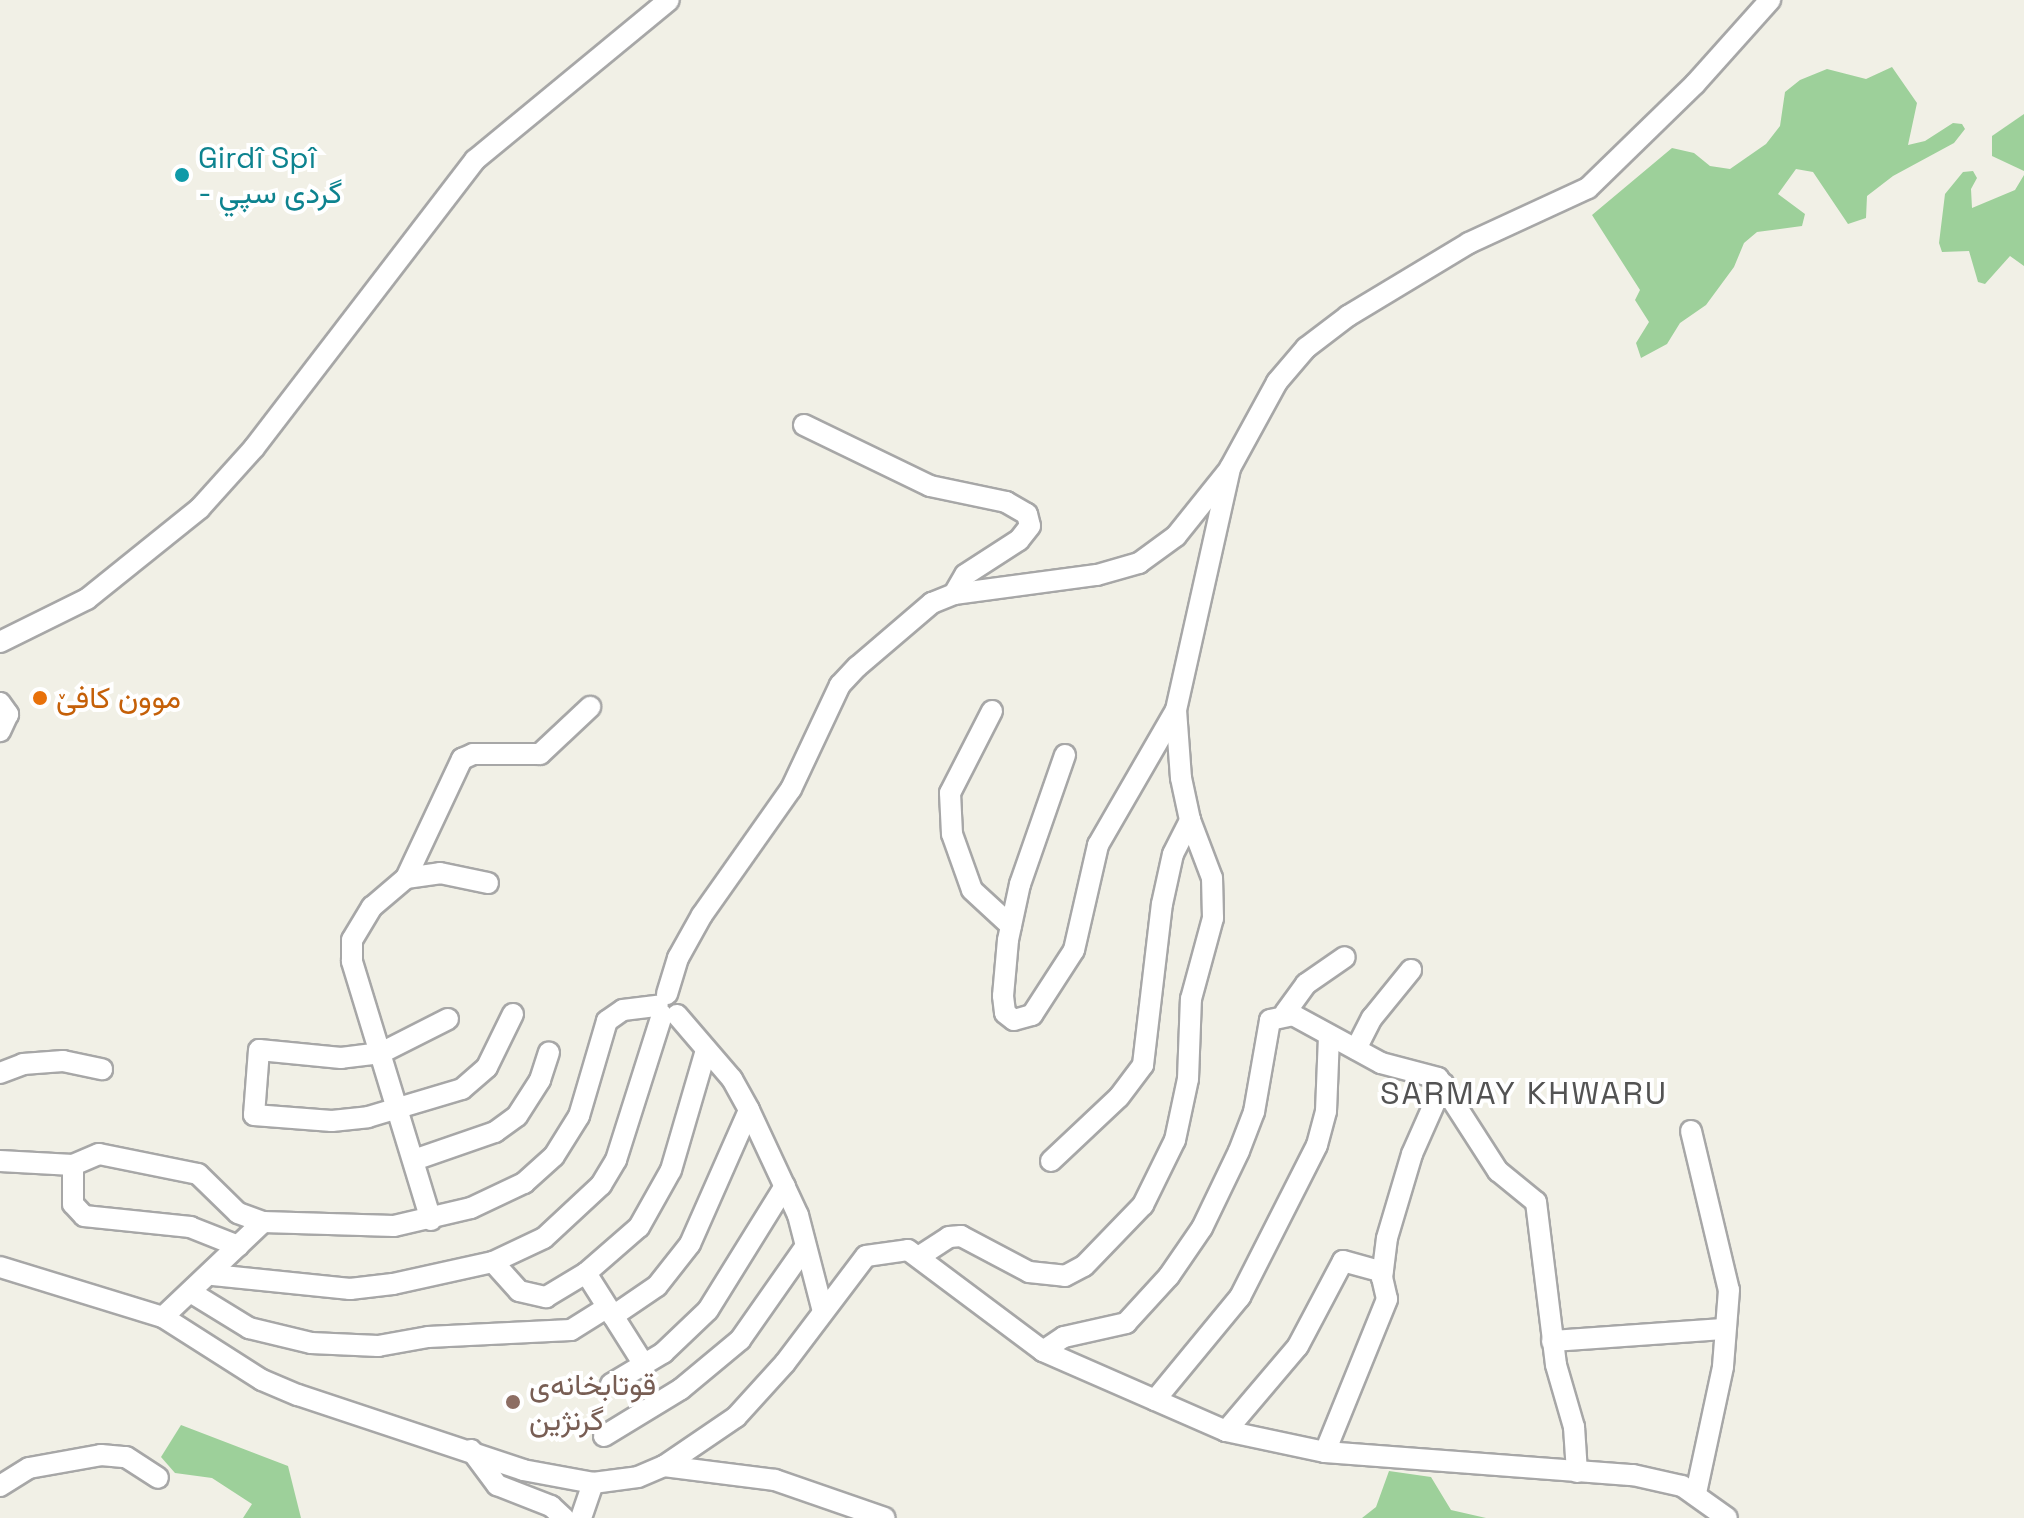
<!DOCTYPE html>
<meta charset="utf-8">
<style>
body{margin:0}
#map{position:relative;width:2024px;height:1518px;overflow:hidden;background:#f1f0e6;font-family:"Space Grotesk",Vazirmatn,sans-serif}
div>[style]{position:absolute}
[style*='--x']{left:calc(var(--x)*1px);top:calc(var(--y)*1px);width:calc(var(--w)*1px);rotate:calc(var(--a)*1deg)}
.forest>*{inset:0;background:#9dd09a}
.roads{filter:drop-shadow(2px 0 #a7a7a7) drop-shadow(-2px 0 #a7a7a7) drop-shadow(0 2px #a7a7a7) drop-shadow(0 -2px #a7a7a7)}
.minor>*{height:20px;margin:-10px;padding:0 10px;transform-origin:10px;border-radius:10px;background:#fff}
.dots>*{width:22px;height:22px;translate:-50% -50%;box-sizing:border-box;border:4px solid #fff;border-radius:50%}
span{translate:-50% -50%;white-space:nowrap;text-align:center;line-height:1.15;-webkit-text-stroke:8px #fff;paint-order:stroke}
.culture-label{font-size:30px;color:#0d838f}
.left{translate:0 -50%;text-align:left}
.food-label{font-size:30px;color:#c56008}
.education-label{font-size:30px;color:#785e54}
.neighbourhood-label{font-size:32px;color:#535353;letter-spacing:2px}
</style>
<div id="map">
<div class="forest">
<i style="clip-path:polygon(1892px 67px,1917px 103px,1908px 145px,1925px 141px,1953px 123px,1962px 124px,1965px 129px,1954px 143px,1893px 176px,1867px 196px,1866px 218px,1848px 224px,1813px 172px,1796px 169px,1778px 194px,1805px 214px,1802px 226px,1757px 232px,1744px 243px,1734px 267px,1706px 305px,1680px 323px,1667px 344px,1641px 358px,1636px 343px,1649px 322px,1635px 300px,1640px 290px,1592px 215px,1672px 148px,1694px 153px,1710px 166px,1730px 169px,1766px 144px,1780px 126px,1785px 92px,1800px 80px,1827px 69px,1866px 79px)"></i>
<i style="clip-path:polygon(2024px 114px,2024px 171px,1992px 156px,1992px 136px)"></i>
<i style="clip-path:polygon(1973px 171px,1977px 178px,1971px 189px,1972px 208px,2015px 190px,2024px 175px,2024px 266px,2010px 256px,1985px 284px,1978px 282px,1969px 251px,1942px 252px,1939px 243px,1945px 194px,1963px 172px)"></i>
<i style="clip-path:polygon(181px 1425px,288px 1466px,301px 1518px,243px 1518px,252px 1504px,212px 1478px,175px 1473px,161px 1457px)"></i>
<i style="clip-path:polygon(1389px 1471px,1431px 1477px,1451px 1510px,1486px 1518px,1362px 1518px,1376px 1507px)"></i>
</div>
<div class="roads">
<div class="minor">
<i style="--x:804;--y:425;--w:140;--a:25.8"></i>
<i style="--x:930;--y:486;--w:78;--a:11.9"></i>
<i style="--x:1006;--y:502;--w:24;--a:30"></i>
<i style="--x:1027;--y:514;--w:12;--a:76"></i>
<i style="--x:1030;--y:526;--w:18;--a:128"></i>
<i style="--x:1019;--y:540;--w:64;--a:147.1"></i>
<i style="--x:965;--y:575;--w:22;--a:120"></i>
<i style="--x:0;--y:642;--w:97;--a:-26.3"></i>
<i style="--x:87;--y:599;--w:145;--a:-38.8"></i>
<i style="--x:200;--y:508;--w:81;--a:-48"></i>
<i style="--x:254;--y:448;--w:363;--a:-52.5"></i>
<i style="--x:475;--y:160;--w:251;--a:-39.5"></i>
<i style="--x:0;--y:703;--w:14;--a:54"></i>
<i style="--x:8;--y:714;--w:19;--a:115"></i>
<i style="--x:992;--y:711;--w:92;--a:117.1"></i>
<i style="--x:950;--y:793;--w:41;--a:87.2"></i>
<i style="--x:952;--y:834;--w:59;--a:70.3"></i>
<i style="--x:972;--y:890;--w:53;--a:42.7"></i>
<i style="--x:1065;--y:755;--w:137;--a:109.2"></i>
<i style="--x:1020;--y:884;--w:57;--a:102.1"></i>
<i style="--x:1008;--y:940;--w:56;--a:95.1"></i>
<i style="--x:1003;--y:996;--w:17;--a:83"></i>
<i style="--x:1005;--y:1013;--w:11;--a:38"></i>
<i style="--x:1014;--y:1020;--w:19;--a:-16"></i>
<i style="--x:1032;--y:1015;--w:77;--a:-57.1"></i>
<i style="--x:1074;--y:950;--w:108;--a:-77.1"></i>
<i style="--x:1098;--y:845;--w:156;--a:-60"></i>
<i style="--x:406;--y:878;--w:34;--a:-8"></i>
<i style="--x:440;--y:873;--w:49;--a:11.8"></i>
<i style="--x:667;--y:994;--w:38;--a:-73"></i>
<i style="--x:678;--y:958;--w:49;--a:-60.8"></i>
<i style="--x:702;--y:915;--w:154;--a:-54.8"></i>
<i style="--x:791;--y:789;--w:115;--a:-64.8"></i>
<i style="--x:840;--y:685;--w:25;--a:-47"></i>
<i style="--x:857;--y:667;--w:99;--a:-40.5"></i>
<i style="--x:932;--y:603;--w:24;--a:-22"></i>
<i style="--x:954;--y:594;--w:144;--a:-7.6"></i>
<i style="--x:1097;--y:575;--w:44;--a:-15.9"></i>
<i style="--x:1139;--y:563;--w:46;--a:-36.1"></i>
<i style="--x:1176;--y:536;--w:83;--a:-51.3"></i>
<i style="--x:1285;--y:1013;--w:36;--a:-54"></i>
<i style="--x:1306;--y:984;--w:47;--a:-34.7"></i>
<i style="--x:677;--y:1015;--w:84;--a:49.3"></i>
<i style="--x:732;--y:1079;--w:35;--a:61"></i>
<i style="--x:749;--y:1110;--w:116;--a:65"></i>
<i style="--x:798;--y:1215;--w:100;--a:75.5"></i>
<i style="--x:448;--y:1019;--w:75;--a:153.1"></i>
<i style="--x:381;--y:1053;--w:40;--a:172.9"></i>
<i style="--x:341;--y:1058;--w:82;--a:-174.4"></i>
<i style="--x:259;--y:1050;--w:65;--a:94.4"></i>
<i style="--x:254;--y:1115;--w:78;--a:4.4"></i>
<i style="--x:332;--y:1121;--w:36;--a:-6"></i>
<i style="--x:368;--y:1117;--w:98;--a:-16.6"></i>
<i style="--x:462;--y:1089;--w:33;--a:-41"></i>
<i style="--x:487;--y:1067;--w:59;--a:-63.9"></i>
<i style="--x:1356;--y:1049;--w:35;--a:-63"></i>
<i style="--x:1372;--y:1018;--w:62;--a:-50.9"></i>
<i style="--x:0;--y:1073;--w:25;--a:-21"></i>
<i style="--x:23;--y:1064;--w:40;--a:-4.3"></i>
<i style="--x:63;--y:1061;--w:40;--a:12"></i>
<i style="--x:1691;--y:1131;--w:163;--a:76.6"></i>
<i style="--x:1729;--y:1290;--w:77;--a:94.5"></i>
<i style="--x:1723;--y:1367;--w:129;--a:102.1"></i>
<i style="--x:414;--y:1160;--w:86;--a:-19.1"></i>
<i style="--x:495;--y:1132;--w:27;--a:-36"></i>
<i style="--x:517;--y:1116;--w:43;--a:-57.4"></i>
<i style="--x:540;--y:1080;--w:29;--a:-72"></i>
<i style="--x:0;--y:1161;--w:73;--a:3.1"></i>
<i style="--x:73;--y:1165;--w:28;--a:-23"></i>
<i style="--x:99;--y:1154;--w:101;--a:11.4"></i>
<i style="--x:198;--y:1174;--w:56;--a:44.3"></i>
<i style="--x:238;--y:1213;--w:27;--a:20"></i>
<i style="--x:1051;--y:1161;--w:93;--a:-43.3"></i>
<i style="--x:1119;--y:1097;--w:40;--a:-53"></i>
<i style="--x:1143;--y:1065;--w:162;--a:-83.3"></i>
<i style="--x:1162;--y:904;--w:51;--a:-77.6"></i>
<i style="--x:1173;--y:854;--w:38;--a:-63"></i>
<i style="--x:73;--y:1165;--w:39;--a:90"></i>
<i style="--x:73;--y:1204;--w:16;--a:47"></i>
<i style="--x:84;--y:1216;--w:107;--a:5.9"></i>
<i style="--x:190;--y:1227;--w:52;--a:21.6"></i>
<i style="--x:431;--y:1220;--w:271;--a:-107"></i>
<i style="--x:352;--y:961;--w:21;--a:-90"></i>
<i style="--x:352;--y:940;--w:39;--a:-59"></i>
<i style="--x:372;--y:907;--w:45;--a:-40.5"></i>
<i style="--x:406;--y:878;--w:132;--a:-64.8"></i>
<i style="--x:462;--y:759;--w:12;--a:-24"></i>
<i style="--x:473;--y:754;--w:67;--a:0"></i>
<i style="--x:540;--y:754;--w:69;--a:-43.2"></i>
<i style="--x:920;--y:1256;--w:35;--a:-33"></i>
<i style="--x:949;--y:1237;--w:12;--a:-5"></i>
<i style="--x:961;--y:1236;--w:77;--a:27.9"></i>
<i style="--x:1029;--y:1272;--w:36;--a:6"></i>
<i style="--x:1065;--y:1276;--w:21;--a:-28"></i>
<i style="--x:1084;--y:1266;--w:85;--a:-46"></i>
<i style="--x:1143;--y:1205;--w:72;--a:-63.8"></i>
<i style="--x:1175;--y:1140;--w:62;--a:-78"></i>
<i style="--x:1188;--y:1079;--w:80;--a:-87.9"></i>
<i style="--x:1191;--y:999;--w:84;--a:-74.8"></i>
<i style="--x:1213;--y:918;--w:40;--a:-91.4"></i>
<i style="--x:1212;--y:878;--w:62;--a:-110.8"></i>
<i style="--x:1190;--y:820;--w:43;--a:-102.1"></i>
<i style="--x:1181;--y:778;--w:68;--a:-94.2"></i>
<i style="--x:1176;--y:710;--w:248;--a:-77.4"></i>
<i style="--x:1230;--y:468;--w:98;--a:-61.3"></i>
<i style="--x:1277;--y:382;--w:45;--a:-49.5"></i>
<i style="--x:1306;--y:348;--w:53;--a:-37.3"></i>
<i style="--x:1348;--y:316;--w:141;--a:-31.1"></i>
<i style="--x:1469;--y:243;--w:131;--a:-24.8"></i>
<i style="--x:1588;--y:188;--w:149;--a:-44.2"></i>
<i style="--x:1695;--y:84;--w:113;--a:-48.2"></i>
<i style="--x:493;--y:1262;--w:39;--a:48"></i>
<i style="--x:519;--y:1291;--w:28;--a:13"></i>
<i style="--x:546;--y:1297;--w:47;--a:-31"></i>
<i style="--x:586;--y:1273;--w:70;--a:-41"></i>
<i style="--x:639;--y:1227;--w:65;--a:-60.7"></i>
<i style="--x:671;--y:1170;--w:125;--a:-73.7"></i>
<i style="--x:0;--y:1267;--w:170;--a:17.1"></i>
<i style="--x:163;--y:1317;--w:117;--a:32.5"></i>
<i style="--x:262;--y:1380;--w:39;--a:23"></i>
<i style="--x:298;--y:1395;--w:237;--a:18.4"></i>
<i style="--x:523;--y:1470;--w:71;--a:10.5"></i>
<i style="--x:593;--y:1483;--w:45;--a:-7.6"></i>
<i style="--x:638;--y:1477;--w:28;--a:-23"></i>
<i style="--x:664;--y:1466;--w:87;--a:-34.2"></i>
<i style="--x:736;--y:1417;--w:73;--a:-47.8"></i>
<i style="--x:785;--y:1363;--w:134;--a:-52.9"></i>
<i style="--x:866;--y:1256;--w:42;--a:-8.1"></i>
<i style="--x:908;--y:1250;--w:169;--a:36.8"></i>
<i style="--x:1043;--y:1351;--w:200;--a:23.6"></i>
<i style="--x:1226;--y:1431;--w:101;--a:12"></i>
<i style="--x:1325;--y:1452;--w:309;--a:4.3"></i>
<i style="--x:1633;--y:1475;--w:50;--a:12.7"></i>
<i style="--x:1682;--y:1486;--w:55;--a:35.4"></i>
<i style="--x:586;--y:1273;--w:107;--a:57.7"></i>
<i style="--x:213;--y:1275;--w:138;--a:5.8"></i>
<i style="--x:350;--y:1289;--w:43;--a:-6.6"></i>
<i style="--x:393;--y:1284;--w:102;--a:-12.4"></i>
<i style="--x:493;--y:1262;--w:56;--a:-25.2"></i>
<i style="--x:544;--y:1238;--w:78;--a:-42.9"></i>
<i style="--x:601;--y:1185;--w:29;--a:-59"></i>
<i style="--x:616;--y:1160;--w:152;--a:-72.4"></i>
<i style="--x:192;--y:1293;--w:67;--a:31.6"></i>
<i style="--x:249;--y:1328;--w:64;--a:13.6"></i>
<i style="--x:311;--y:1343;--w:67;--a:2.6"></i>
<i style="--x:378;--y:1346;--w:51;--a:-10.2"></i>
<i style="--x:428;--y:1337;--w:143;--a:-2.8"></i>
<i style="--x:571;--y:1330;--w:40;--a:-32"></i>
<i style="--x:613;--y:1316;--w:53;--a:-34.3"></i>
<i style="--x:657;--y:1286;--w:53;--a:-51.8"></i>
<i style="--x:690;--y:1244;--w:146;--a:-66.2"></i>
<i style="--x:163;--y:1317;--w:138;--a:-43.5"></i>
<i style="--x:263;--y:1222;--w:131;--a:1.7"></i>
<i style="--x:394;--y:1226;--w:79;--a:-13.2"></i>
<i style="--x:471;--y:1208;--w:59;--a:-25.3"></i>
<i style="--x:524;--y:1183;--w:40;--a:-42"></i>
<i style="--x:554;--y:1156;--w:47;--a:-58"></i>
<i style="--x:579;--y:1116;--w:99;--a:-73.6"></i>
<i style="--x:607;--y:1021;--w:19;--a:-35"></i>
<i style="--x:623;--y:1010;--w:35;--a:-7"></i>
<i style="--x:1552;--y:1341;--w:172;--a:-4"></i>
<i style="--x:1043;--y:1351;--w:25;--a:-34"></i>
<i style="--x:1064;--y:1337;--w:64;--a:-12.7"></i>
<i style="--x:1126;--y:1323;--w:64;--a:-47.5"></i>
<i style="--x:1169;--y:1276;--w:58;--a:-55.5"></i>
<i style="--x:1202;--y:1228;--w:85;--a:-64.3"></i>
<i style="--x:1239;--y:1151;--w:42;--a:-69"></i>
<i style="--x:1254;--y:1112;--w:93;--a:-80.1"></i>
<i style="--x:1270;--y:1020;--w:24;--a:-12"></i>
<i style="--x:1293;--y:1015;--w:100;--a:28.6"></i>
<i style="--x:1381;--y:1063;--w:59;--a:14.7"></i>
<i style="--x:1438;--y:1078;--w:111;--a:57.2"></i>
<i style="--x:1498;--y:1171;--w:49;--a:39.2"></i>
<i style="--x:1536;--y:1202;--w:164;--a:83"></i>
<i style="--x:1556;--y:1365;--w:65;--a:73.8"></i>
<i style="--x:1574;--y:1427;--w:45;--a:86.2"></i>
<i style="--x:611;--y:1384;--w:61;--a:-30.8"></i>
<i style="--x:663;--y:1353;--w:62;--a:-43.7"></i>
<i style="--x:708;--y:1310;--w:146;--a:-58.2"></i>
<i style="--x:1155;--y:1400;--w:134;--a:-50.5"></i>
<i style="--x:1240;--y:1297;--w:170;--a:-63.1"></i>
<i style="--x:1317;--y:1145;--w:35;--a:-75"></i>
<i style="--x:1326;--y:1111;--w:75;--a:-87.7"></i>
<i style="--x:1226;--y:1431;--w:111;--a:-49.7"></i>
<i style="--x:1298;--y:1346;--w:96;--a:-62.1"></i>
<i style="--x:1343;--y:1261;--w:41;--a:15.4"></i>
<i style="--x:604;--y:1436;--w:90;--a:-31.4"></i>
<i style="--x:681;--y:1389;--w:77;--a:-39.7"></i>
<i style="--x:740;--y:1340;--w:113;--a:-55"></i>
<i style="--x:471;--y:1450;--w:44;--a:53.4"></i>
<i style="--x:497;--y:1485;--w:58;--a:21.3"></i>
<i style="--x:551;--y:1506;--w:18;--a:43"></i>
<i style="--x:1325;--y:1452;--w:165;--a:-67.9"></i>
<i style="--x:1387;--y:1299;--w:22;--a:-103"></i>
<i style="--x:1382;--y:1278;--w:40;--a:-82.9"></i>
<i style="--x:1387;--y:1238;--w:88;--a:-73.4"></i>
<i style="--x:1412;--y:1154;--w:77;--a:-66.1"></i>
<i style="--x:664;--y:1466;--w:112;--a:7.2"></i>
<i style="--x:775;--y:1480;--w:116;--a:19.1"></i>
<i style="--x:0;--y:1486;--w:34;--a:-32"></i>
<i style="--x:29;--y:1468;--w:73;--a:-10.2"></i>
<i style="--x:101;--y:1455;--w:25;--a:5"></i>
<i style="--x:126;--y:1457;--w:38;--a:33"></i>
<i style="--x:581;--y:1518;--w:37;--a:-71"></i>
</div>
</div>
<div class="dots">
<i style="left:182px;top:175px;background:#0f9aa8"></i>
<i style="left:40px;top:698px;background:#e8710a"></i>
<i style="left:513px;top:1402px;background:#8d6e63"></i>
</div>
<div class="culture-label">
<span class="left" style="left:198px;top:175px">Girdî Spî<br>- گردی سپي</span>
</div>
<div class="food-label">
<span class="left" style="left:56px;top:698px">موون کافێ</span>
</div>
<div class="education-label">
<span class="left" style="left:529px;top:1402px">قوتابخانەی<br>گرنژین</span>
</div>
<div class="neighbourhood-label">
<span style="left:1524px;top:1093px">SARMAY KHWARU</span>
</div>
</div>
